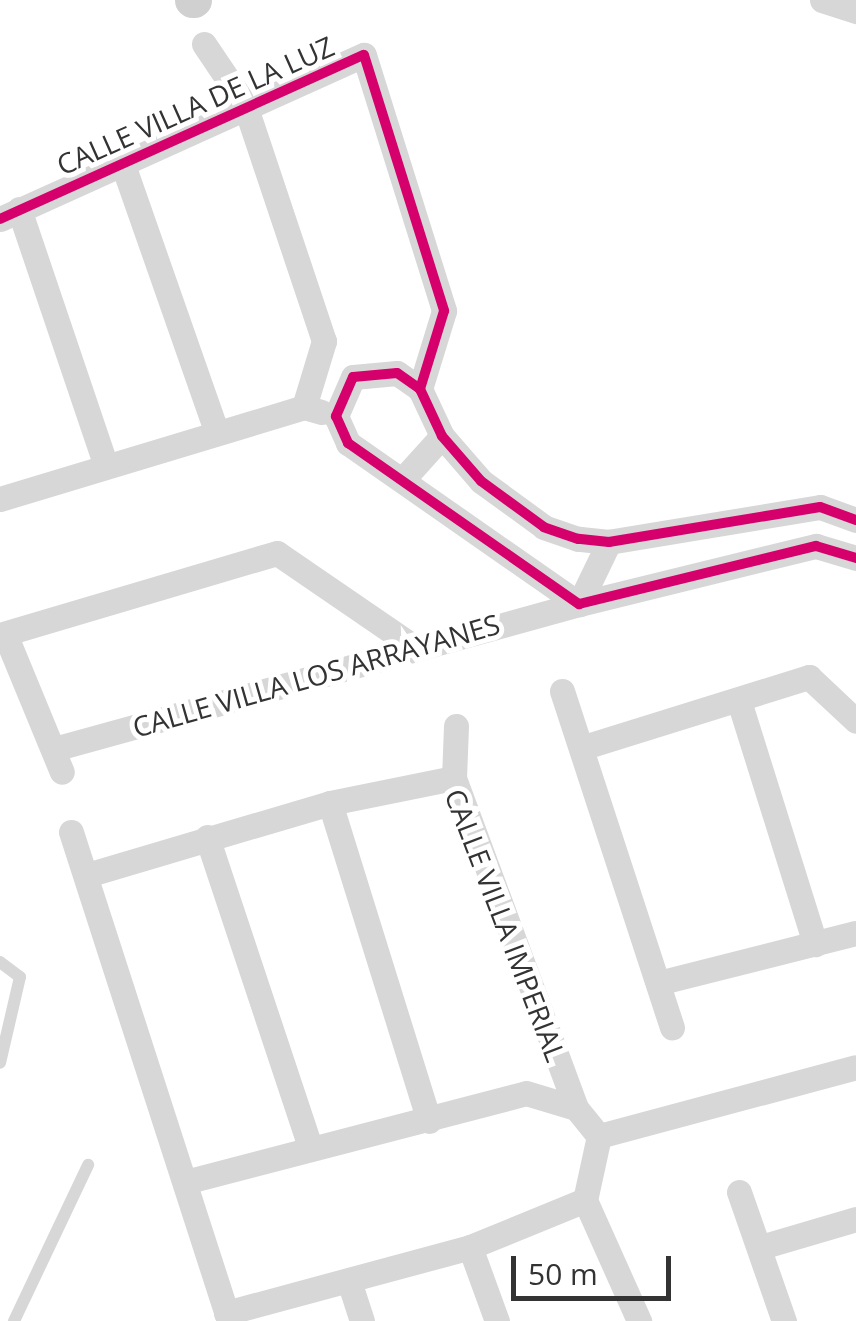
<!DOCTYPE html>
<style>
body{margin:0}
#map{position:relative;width:856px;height:1321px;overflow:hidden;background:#fff;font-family:"Open Sans",sans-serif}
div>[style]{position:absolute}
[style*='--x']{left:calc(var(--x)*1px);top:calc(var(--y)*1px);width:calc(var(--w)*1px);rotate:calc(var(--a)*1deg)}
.lane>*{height:12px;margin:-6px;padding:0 6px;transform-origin:6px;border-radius:6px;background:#d7d7d7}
.street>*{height:25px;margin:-12.5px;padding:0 12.5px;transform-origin:12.5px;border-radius:12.5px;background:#d7d7d7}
.secondary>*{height:35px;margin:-17.5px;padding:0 17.5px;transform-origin:17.5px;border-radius:17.5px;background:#d0d0d0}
.cycleway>*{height:10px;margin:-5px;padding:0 5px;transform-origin:5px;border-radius:5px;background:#d6006c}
span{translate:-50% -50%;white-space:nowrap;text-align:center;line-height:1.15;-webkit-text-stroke:10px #fff;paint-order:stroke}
.street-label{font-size:28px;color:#333}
.scale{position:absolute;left:511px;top:1256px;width:160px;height:45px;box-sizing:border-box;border:5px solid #333;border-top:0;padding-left:12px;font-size:30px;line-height:35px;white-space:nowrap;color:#333;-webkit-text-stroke:8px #fff;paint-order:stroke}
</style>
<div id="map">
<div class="lane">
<i style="--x:0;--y:962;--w:25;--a:37"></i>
<i style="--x:20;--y:977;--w:88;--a:103.1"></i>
<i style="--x:14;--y:1321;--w:173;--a:-64.6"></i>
</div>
<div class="street">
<i style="--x:822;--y:0;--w:36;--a:18"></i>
<i style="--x:204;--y:44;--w:73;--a:56.1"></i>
<i style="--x:245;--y:105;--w:249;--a:71.5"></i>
<i style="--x:324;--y:341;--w:69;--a:106.9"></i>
<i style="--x:122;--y:162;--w:287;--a:70.7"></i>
<i style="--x:19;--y:209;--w:271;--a:71.3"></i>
<i style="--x:0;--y:219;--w:399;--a:-24.3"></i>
<i style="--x:364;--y:55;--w:268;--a:72.6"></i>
<i style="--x:444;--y:311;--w:82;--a:107.1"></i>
<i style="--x:405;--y:477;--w:55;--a:-47.9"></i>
<i style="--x:0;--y:499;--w:318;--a:-16.8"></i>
<i style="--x:304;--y:407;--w:18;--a:16"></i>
<i style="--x:856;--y:520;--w:38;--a:-160"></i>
<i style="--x:820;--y:507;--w:214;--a:170.6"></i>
<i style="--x:609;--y:542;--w:31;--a:-174"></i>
<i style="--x:578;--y:539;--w:36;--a:-161"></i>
<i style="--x:544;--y:527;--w:78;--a:-143.9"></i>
<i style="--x:481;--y:481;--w:60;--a:-130.9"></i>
<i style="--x:442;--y:436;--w:52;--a:-115.1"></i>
<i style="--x:420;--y:389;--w:28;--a:-145"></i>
<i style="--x:397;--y:373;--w:44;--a:174.8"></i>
<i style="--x:353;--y:377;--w:43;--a:113.6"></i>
<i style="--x:336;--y:416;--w:30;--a:66"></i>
<i style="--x:348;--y:443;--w:282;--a:34.9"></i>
<i style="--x:579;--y:604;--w:244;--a:-13.8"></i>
<i style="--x:816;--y:546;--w:42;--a:16.7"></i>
<i style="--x:5;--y:634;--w:149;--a:67.6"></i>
<i style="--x:0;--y:635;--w:289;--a:-16.5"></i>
<i style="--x:277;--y:553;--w:165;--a:34.4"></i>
<i style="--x:562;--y:691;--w:354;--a:71.9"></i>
<i style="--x:739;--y:701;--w:255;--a:72.6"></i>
<i style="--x:456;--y:726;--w:52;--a:92.2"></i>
<i style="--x:454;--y:778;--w:352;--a:69.7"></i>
<i style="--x:576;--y:1108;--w:36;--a:51"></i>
<i style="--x:599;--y:1136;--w:66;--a:102.3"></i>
<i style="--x:585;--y:1200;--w:133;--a:65.9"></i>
<i style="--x:581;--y:748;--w:239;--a:-17.3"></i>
<i style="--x:809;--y:677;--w:64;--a:43.1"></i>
<i style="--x:54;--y:749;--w:545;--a:-15.44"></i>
<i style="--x:579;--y:604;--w:69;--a:-64.2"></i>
<i style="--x:330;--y:803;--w:333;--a:72.7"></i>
<i style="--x:71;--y:832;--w:514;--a:72.09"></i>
<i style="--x:207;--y:837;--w:327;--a:71.6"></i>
<i style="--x:87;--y:875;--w:253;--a:-16.5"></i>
<i style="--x:330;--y:803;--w:126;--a:-11.4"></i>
<i style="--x:658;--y:983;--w:204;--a:-14.2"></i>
<i style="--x:599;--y:1136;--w:266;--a:-15"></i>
<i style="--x:185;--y:1182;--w:352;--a:-14.6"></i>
<i style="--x:526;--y:1093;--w:52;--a:16.7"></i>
<i style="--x:739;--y:1192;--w:137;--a:70.8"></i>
<i style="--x:470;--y:1247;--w:79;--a:70"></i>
<i style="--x:761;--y:1247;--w:99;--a:-16.4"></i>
<i style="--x:349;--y:1281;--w:42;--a:72"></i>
<i style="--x:226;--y:1313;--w:253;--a:-15.1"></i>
<i style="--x:470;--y:1247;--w:124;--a:-22.2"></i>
</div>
<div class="secondary">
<i style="--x:192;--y:0;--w:2;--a:0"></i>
</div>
<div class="cycleway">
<i style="--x:0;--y:219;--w:399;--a:-24.3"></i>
<i style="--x:364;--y:55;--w:268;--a:72.6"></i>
<i style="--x:444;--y:311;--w:82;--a:107.1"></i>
<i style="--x:856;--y:520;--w:38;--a:-160"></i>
<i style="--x:820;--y:507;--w:214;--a:170.6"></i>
<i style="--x:609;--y:542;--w:31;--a:-174"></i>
<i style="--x:578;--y:539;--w:36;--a:-161"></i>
<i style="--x:544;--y:527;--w:78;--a:-143.9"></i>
<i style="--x:481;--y:481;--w:60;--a:-130.9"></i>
<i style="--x:442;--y:436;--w:52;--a:-115.1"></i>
<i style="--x:420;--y:389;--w:28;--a:-145"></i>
<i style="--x:397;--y:373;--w:44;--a:174.8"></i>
<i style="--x:353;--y:377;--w:43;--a:113.6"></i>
<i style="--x:336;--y:416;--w:30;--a:66"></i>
<i style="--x:348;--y:443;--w:282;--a:34.9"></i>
<i style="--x:579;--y:604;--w:244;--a:-13.8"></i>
<i style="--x:816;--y:546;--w:42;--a:16.7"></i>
</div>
<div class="street-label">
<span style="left:195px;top:105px;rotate:-24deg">CALLE VILLA DE LA LUZ</span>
<span style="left:316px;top:675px;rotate:-16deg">CALLE VILLA LOS ARRAYANES</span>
<span style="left:506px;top:925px;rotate:69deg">CALLE VILLA IMPERIAL</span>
</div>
<div class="scale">50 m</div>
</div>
